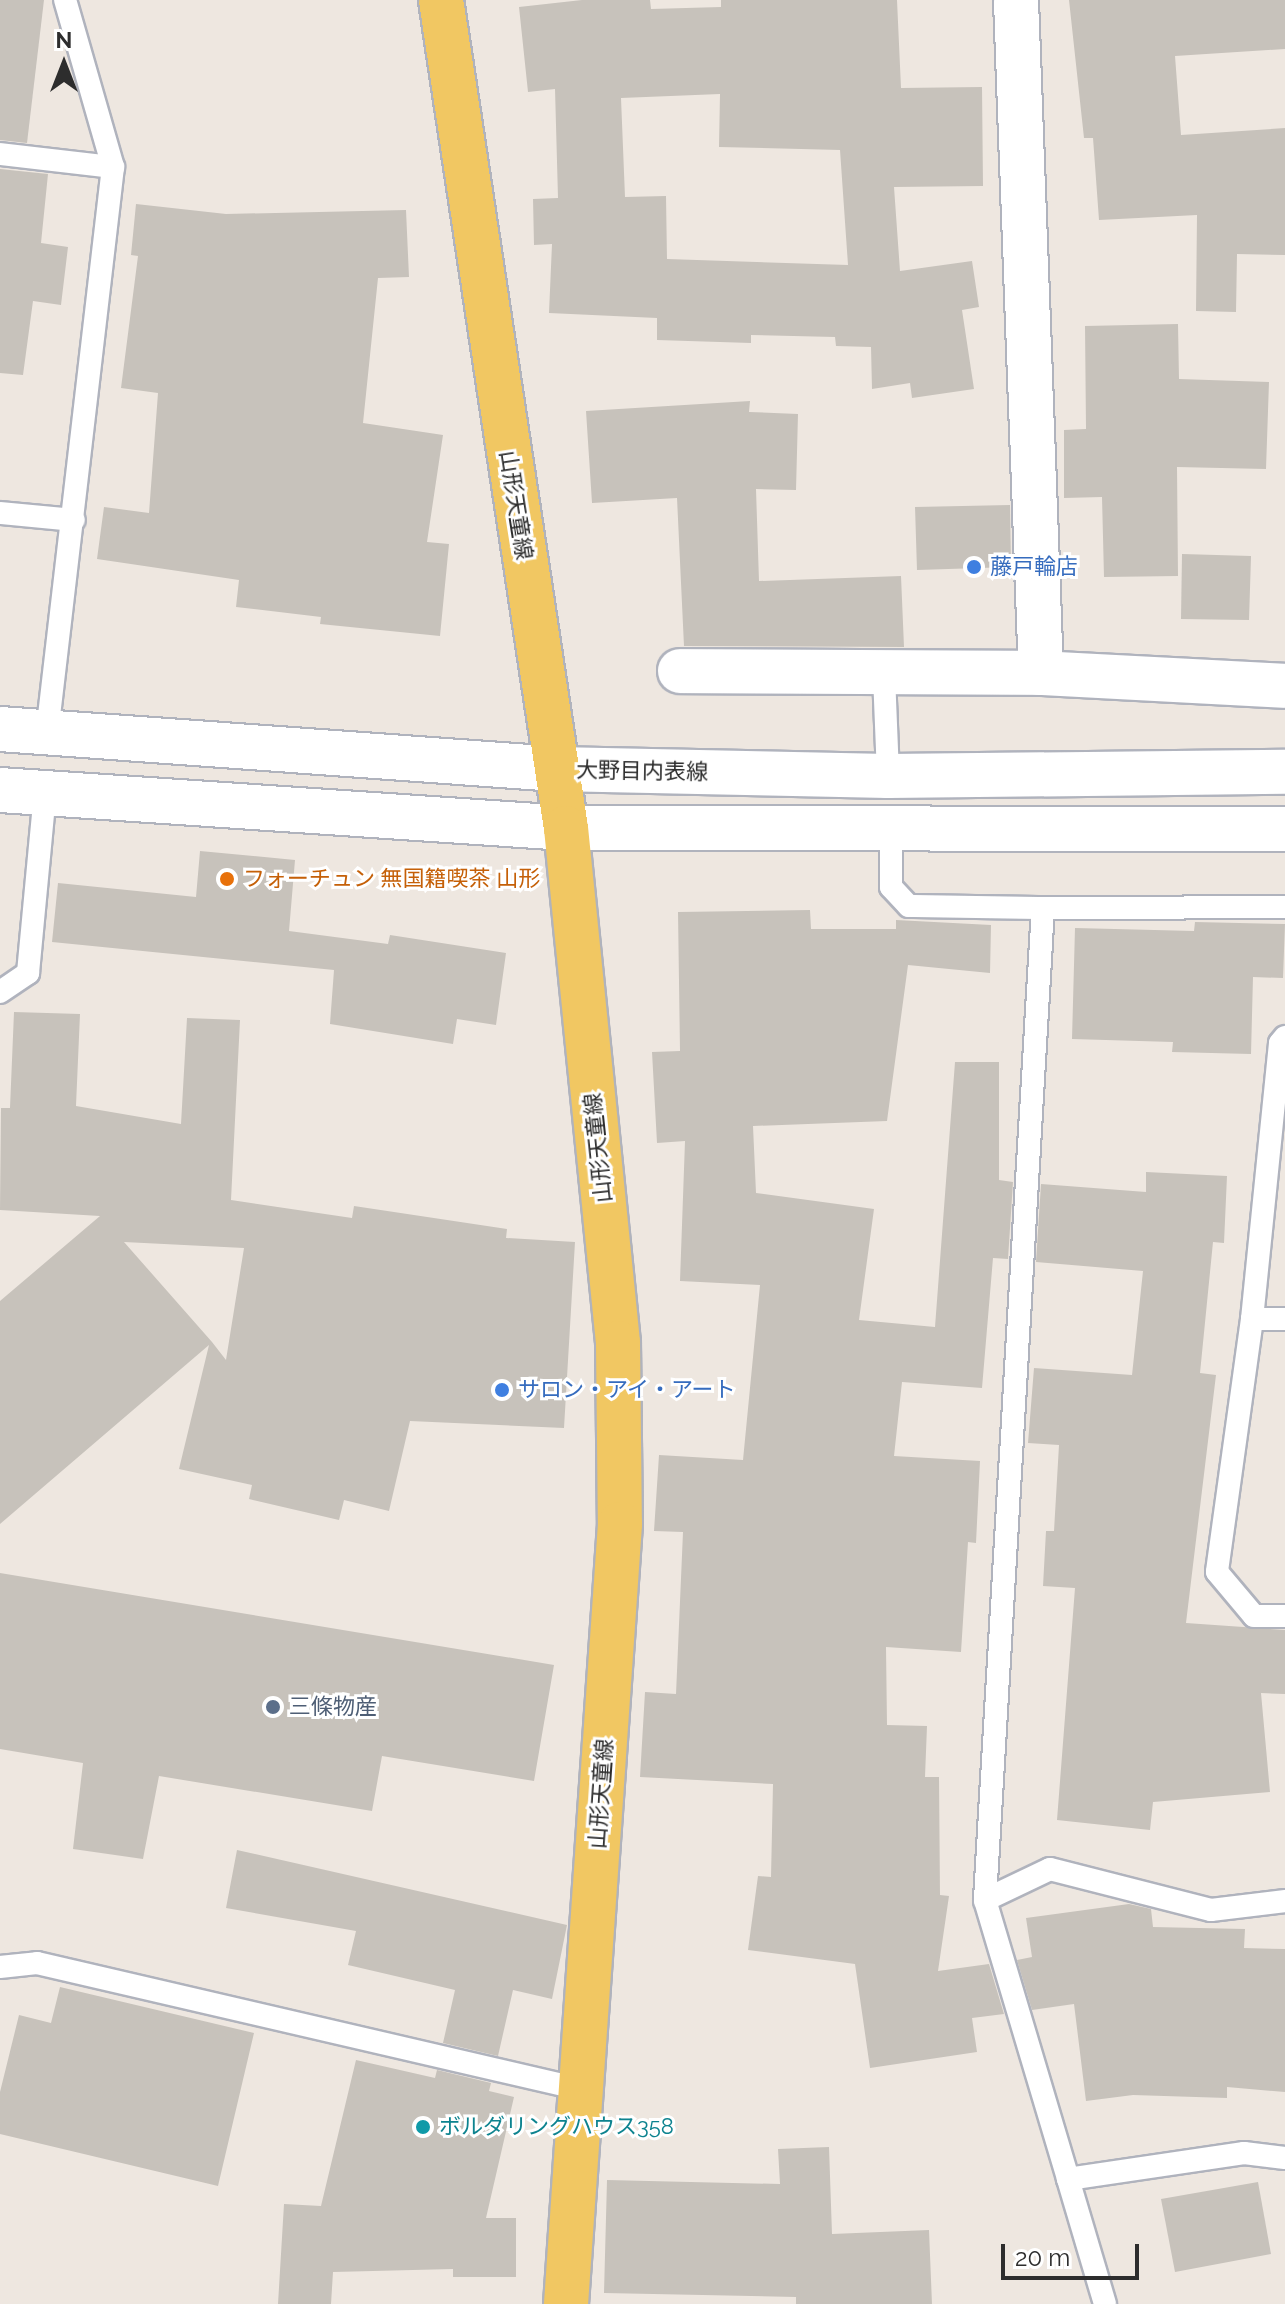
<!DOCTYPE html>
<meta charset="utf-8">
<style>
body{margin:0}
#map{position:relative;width:1285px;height:2304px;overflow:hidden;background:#eee7e0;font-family:Raleway,"Noto Sans JP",sans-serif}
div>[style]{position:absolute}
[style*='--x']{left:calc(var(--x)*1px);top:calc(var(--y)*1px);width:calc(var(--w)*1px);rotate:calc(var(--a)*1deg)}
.building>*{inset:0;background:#c7c2bb}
.roads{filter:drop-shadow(2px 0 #b0b3bd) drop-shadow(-2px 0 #b0b3bd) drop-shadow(0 2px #b0b3bd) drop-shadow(0 -2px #b0b3bd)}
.lane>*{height:22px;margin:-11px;padding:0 11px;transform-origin:11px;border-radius:11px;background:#fff}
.street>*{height:44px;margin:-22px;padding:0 22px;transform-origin:22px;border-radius:22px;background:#fff}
.secondary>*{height:44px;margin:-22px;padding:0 22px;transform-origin:22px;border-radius:22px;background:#fff}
.primary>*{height:44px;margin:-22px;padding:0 22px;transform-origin:22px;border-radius:22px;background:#f1c762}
.dots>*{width:22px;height:22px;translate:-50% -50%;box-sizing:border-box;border:4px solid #fff;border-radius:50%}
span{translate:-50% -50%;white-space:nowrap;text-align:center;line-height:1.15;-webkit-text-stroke:6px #fff;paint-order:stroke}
.street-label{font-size:22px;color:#2d2d2d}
.shop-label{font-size:22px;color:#366cbe}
.left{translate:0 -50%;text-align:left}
.food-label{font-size:22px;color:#c56008}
.service-label{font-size:22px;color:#4e5e75}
.culture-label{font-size:22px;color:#0d838f}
.north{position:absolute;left:24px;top:24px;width:80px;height:80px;-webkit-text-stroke:6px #fff;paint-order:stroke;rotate:0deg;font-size:22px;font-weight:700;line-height:32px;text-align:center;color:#2d2d2d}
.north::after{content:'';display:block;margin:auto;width:28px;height:36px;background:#2d2d2d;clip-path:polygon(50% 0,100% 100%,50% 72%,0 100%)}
.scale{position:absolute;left:1001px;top:2244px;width:138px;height:36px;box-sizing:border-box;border:4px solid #2d2d2d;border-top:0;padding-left:10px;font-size:24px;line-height:28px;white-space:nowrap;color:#2d2d2d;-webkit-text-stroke:6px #fff;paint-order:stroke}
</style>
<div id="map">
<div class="building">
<i style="clip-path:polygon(0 0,44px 0,27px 143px,0 140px)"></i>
<i style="clip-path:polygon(evenodd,582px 0,650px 0,651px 9px,721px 7px,721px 0,897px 0,901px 88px,982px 87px,983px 186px,894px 187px,900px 271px,972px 261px,979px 307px,962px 310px,974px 389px,912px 398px,910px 383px,872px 389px,871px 347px,836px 346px,835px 337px,751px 335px,751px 343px,657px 340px,657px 318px,549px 313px,552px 244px,534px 245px,533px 199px,558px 198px,555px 89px,528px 92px,519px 7px,582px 0,720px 94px,719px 147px,840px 150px,848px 265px,667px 259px,666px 196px,625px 197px,621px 98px,720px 94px)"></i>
<i style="clip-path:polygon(1069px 0,1285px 0,1285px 49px,1175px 56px,1181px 135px,1285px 128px,1285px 255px,1237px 254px,1236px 312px,1196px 311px,1197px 215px,1099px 220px,1093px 138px,1084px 138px)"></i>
<i style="clip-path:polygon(0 169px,48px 174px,41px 243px,68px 247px,61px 305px,33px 301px,23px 375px,0 373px)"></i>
<i style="clip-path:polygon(136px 204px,226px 214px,406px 210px,409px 277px,378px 278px,363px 423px,443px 435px,427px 542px,449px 544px,440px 636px,320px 624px,321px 617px,236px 607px,239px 580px,97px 559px,104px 507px,149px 513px,158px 393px,121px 388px,138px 256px,131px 255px)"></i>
<i style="clip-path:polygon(1178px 324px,1179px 379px,1269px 382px,1266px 469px,1177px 467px,1178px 576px,1104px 577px,1102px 497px,1064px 498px,1064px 430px,1086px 429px,1085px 326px)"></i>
<i style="clip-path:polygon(750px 401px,749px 412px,798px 414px,796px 490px,756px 489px,759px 581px,901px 576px,904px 647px,684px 646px,677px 498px,592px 503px,586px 411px)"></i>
<i style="clip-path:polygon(1010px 505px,1011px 567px,917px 570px,915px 507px)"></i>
<i style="clip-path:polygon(1182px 554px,1251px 556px,1249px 620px,1181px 619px)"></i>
<i style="clip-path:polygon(200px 851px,295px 860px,289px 931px,388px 944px,390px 935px,506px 953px,496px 1025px,457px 1019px,453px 1044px,330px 1024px,334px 970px,52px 942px,58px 883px,196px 897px)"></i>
<i style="clip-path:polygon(810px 910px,811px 929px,896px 929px,896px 920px,991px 925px,990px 973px,908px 965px,887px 1121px,753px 1126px,756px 1193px,874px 1209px,859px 1320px,935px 1327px,955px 1062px,999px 1062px,999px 1180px,1013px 1182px,1008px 1259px,993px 1258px,982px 1388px,902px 1382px,894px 1456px,980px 1461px,976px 1543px,968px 1542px,961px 1652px,886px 1647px,887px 1725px,927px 1726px,925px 1777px,939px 1777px,940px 1895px,949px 1896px,938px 1971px,989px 1964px,1004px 2014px,972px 2018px,977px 2052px,870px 2068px,855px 1964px,748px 1950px,758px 1876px,771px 1877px,773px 1784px,640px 1777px,645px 1692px,676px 1694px,683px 1532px,654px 1531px,659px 1455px,743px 1460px,760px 1285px,680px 1281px,685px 1141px,657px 1143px,652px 1052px,680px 1051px,678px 912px)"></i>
<i style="clip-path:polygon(1195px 922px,1285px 924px,1283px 978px,1253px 977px,1251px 1054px,1172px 1052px,1173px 1042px,1072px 1039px,1075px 928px,1194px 931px)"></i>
<i style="clip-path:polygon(evenodd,14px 1012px,80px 1014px,76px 1106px,181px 1124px,187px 1018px,240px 1020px,231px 1200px,352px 1218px,354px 1206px,507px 1229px,506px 1238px,575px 1242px,564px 1428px,410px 1421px,389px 1511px,344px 1500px,339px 1520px,249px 1499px,252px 1485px,179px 1469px,209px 1345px,0 1524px,0 1301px,100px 1216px,0 1210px,1px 1108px,10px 1108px,14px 1012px,124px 1242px,244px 1248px,226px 1360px,212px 1342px,124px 1242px)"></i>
<i style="clip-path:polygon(1146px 1172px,1227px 1176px,1224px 1243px,1213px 1242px,1200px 1373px,1216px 1375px,1186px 1623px,1285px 1630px,1285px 1694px,1261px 1693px,1270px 1792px,1153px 1802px,1150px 1830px,1057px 1820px,1075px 1588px,1043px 1586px,1046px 1531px,1054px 1531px,1059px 1445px,1028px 1443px,1034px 1368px,1132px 1375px,1143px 1271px,1036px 1262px,1041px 1184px,1146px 1192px)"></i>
<i style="clip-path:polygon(0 1573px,554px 1665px,534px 1781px,382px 1756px,372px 1811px,159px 1776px,143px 1859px,73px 1849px,83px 1763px,0 1749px)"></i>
<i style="clip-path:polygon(237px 1850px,567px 1925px,552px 1999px,513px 1990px,498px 2056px,443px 2043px,455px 1990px,348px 1965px,356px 1931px,226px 1908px)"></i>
<i style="clip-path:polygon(1129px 1904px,1151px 1909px,1153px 1927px,1245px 1929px,1244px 1948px,1285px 1949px,1285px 2092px,1227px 2087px,1227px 2098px,1133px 2095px,1086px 2101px,1074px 2004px,1032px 2010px,1017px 1960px,1032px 1957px,1026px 1918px)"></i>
<i style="clip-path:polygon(60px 1987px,254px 2033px,218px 2186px,0 2134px,0 2092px,19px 2015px,51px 2023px)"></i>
<i style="clip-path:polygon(356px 2060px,435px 2078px,437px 2070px,491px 2083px,489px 2091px,514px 2097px,486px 2218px,516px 2218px,516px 2277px,453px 2277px,453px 2269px,333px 2272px,331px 2304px,278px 2304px,284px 2204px,321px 2206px)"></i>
<i style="clip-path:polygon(829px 2147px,832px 2234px,929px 2230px,932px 2304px,796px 2304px,796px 2297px,604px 2293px,607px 2180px,780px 2184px,778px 2149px)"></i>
<i style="clip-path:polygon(1258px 2182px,1271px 2254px,1175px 2272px,1161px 2199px)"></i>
</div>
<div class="roads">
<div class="lane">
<i style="--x:0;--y:154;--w:114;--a:6.6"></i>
<i style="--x:0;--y:513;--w:74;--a:5.4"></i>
<i style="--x:884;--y:675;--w:101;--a:87.7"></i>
<i style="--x:47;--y:733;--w:570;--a:-83.35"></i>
<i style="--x:113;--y:167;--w:174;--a:-106"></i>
<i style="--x:891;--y:829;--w:58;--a:90"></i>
<i style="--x:891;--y:887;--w:26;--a:47"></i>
<i style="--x:909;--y:906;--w:134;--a:0.9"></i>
<i style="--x:1043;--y:908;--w:994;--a:93.35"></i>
<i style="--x:985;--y:1900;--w:291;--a:73.4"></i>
<i style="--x:1068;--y:2179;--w:178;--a:-8.4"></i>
<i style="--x:1244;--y:2153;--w:41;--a:7"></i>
<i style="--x:1043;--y:908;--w:242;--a:-0.2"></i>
<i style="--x:0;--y:992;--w:34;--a:-34"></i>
<i style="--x:28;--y:973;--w:180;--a:-84.6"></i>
<i style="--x:1252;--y:1319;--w:277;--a:-84.2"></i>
<i style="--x:1280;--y:1043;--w:8;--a:-50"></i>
<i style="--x:1285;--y:1319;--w:33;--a:180"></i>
<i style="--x:1252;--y:1319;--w:255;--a:97.9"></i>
<i style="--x:1217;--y:1572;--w:57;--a:49.9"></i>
<i style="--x:1254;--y:1616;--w:31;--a:0"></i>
<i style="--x:985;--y:1900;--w:72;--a:-25.5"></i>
<i style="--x:1050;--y:1869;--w:166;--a:14.3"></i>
<i style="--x:1211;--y:1910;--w:75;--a:-6.9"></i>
<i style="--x:0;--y:1967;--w:37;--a:-6"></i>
<i style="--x:37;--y:1963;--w:557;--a:13.06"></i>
<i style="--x:1068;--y:2179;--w:130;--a:73.5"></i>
</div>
<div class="street">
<i style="--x:680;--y:671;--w:361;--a:0.3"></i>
<i style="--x:1041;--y:673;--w:673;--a:-92.13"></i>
<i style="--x:1041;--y:673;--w:244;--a:3"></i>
</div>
<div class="secondary">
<i style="--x:0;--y:729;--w:557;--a:4.11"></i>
<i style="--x:556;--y:769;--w:332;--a:1.2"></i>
<i style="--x:888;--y:776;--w:397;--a:-0.6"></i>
<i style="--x:0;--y:790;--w:567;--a:3.84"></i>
<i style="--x:566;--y:828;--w:719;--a:0.08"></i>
</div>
<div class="primary">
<i style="--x:441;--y:0;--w:837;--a:81.42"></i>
<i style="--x:566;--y:828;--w:518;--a:84.23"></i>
<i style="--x:618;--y:1343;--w:181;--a:89.4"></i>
<i style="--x:620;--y:1524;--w:782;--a:93.96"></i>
</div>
</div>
<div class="dots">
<i style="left:974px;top:567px;background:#3f7fe0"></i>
<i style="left:227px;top:879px;background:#e8710a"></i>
<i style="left:502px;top:1390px;background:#3f7fe0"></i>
<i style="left:273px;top:1707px;background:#5c6f8a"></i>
<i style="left:423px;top:2127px;background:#0f9aa8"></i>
</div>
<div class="street-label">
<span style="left:516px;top:505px;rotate:81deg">山形天童線</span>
<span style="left:642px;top:771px;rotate:1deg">大野目内表線</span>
<span style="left:598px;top:1148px;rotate:-96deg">山形天童線</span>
<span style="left:601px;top:1794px;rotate:-86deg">山形天童線</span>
</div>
<div class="shop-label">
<span class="left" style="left:990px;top:567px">藤戸輪店</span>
<span class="left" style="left:518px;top:1390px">サロン・アイ・アート</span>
</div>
<div class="food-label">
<span class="left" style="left:243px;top:879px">フォーチュン 無国籍喫茶 山形</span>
</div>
<div class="service-label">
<span class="left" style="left:289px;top:1707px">三條物産</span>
</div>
<div class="culture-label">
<span class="left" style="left:439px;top:2127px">ボルダリングハウス358</span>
</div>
<div class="north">N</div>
<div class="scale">20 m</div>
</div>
